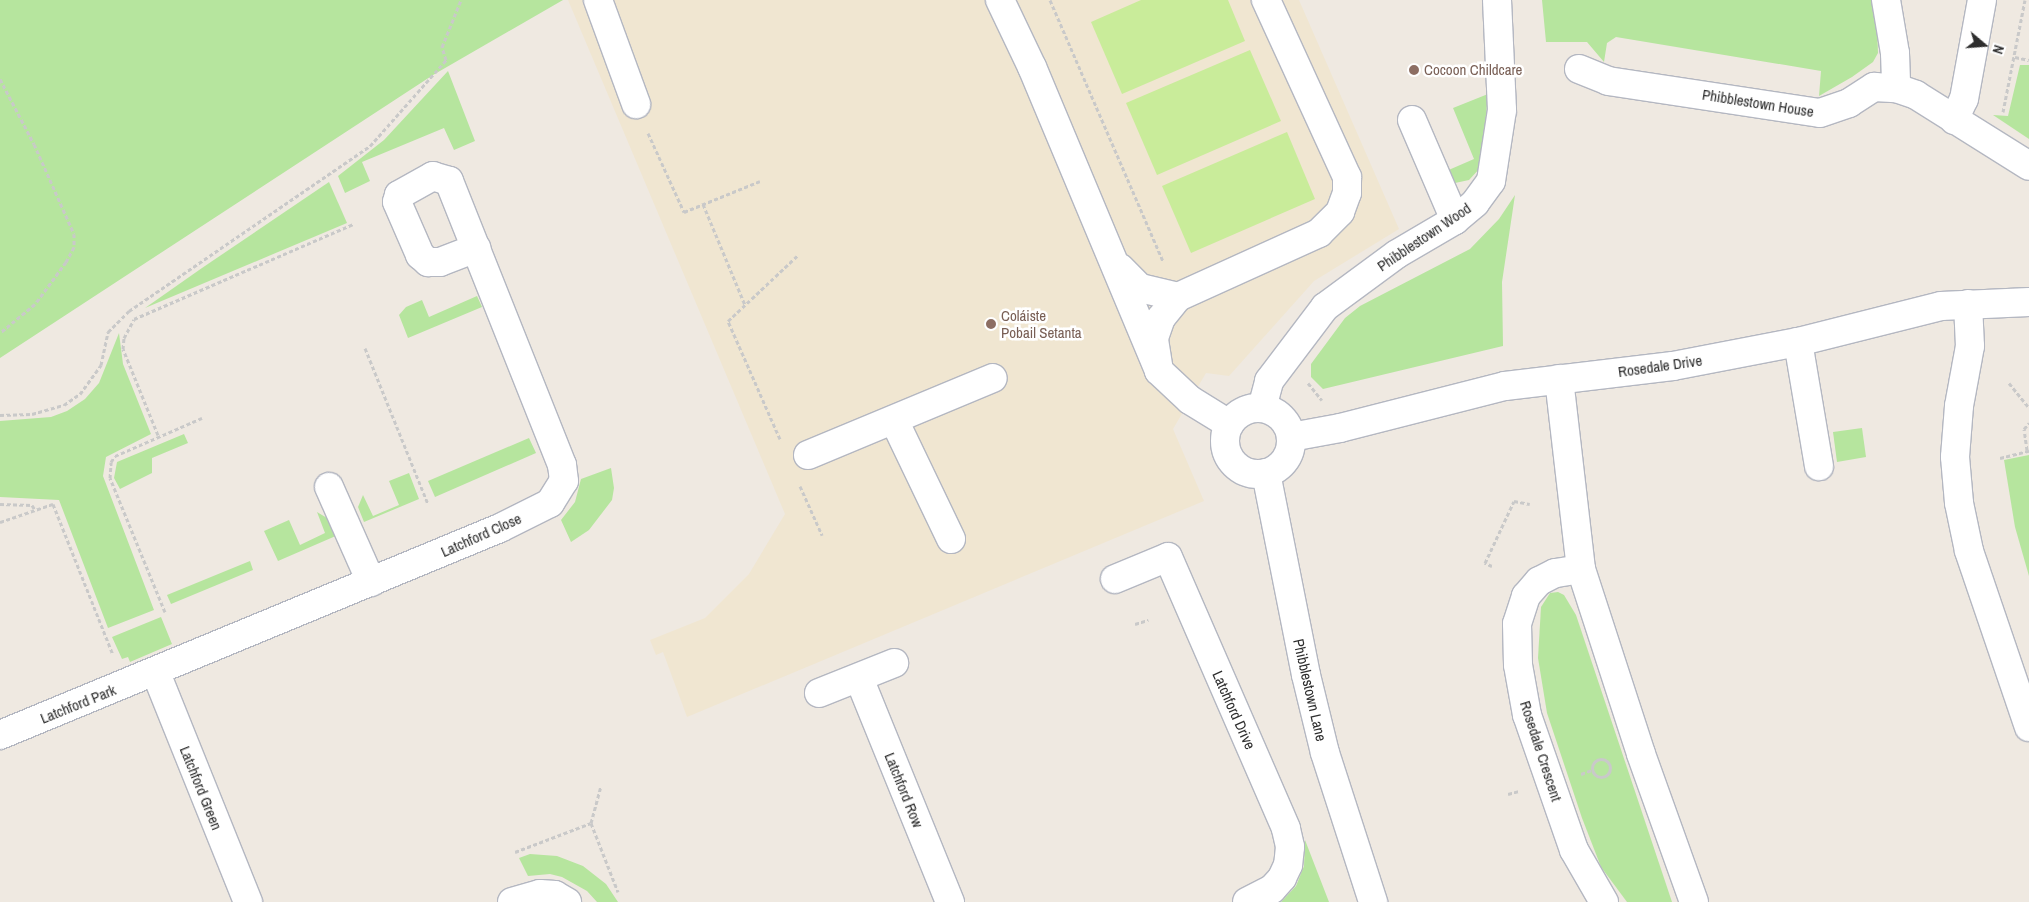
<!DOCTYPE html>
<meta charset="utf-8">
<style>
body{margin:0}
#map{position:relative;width:2029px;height:902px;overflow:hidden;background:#efe9e1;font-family:"Archivo Narrow",sans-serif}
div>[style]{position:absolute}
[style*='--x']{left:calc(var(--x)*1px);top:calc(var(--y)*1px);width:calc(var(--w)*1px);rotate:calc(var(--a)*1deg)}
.education>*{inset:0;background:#f0e6d1}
.green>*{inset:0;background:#b6e59e}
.pitch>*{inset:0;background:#c9ec9a}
.path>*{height:3px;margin-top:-1.5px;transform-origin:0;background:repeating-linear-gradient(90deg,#c9c9c9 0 4px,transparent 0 6.5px)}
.path>.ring{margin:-1.5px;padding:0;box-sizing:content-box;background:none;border:3px solid #c9c9c9;border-radius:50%}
.roads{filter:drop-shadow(1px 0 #b4b7c1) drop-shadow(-1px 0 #b4b7c1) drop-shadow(0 1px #b4b7c1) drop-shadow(0 -1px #b4b7c1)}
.minor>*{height:28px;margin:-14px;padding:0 14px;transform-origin:14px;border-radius:14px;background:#fff}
.minor>.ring{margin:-14px;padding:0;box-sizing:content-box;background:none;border:28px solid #fff;border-radius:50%}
.dots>*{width:14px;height:14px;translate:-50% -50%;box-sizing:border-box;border:2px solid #fff;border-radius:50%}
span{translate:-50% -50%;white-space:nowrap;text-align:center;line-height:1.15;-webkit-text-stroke:5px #fff;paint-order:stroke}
.education-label{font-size:15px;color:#785e54}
.left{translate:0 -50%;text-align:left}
.street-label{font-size:15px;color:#2e2e2e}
.north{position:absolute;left:1959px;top:20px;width:50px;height:50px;-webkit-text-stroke:4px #fff;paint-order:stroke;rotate:108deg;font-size:14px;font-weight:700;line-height:20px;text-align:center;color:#2e2e2e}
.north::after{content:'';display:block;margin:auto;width:18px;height:22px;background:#2e2e2e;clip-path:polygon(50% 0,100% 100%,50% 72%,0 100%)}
</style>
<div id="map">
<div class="education">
<i style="clip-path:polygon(568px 0,1299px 0,1399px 229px,1314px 281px,1229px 376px,1206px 373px,1173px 429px,1204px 501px,687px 717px,663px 652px,656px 655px,650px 640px,705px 618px,749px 574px,785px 514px)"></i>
</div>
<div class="green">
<i style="clip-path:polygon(0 0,563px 0,433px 75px,0 358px)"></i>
<i style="clip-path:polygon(1542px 0,1876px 0,1878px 53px,1873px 62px,1852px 77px,1819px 96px,1821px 71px,1616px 37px,1607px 43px,1604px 62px,1587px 42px,1546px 42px)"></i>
<i style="clip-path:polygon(2020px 65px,2029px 65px,2029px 139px,1993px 115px,2008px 116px)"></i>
<i style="clip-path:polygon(448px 71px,475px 141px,454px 150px,444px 128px,362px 162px,370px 181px,345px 193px,338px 176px,384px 140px)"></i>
<i style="clip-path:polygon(1488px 94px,1481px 167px,1469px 180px,1455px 183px,1444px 172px,1474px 159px,1453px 108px)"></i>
<i style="clip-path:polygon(329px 182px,347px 223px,145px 308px,202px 268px)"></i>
<i style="clip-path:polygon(1515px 195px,1502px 282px,1503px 346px,1323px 389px,1311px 377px,1311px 364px,1345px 318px,1360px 306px,1470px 249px,1499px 219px)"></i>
<i style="clip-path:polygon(477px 296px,482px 307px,408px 338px,399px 315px,406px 307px,422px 300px,429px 317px)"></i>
<i style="clip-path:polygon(119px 333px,123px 364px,151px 434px,106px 457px,103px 476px,154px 610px,108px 628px,59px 500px,0 497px,0 421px,51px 417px,67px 411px,85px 399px,99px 383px)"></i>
<i style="clip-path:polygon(1862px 428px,1866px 457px,1837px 462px,1833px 432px)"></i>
<i style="clip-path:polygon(184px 434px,188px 443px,152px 458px,152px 473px,120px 489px,114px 478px,117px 462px)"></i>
<i style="clip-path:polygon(529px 438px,536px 453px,435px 497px,428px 481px)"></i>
<i style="clip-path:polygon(2029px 455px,2029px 576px,2015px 527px,2004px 460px)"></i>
<i style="clip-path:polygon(611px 468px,614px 488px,612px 500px,589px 530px,571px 542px,561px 520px,575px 502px,581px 479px)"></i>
<i style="clip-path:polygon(409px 473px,419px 499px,364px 522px,358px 507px,363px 495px,373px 516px,399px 505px,389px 481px)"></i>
<i style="clip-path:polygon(317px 512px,327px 518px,338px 535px,278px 561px,264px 531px,289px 520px,300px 545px,325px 533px)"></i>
<i style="clip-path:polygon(250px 561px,253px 570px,171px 604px,167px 595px)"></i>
<i style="clip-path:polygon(1558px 592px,1564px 595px,1576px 615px,1672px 902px,1627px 902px,1601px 867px,1582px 818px,1547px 713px,1538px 658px,1541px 607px,1550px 593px)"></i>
<i style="clip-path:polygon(161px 617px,172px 644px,130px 662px,128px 657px,122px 659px,112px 637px)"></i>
<i style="clip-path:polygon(1305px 840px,1329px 902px,1281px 902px,1296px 886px,1304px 866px)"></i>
<i style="clip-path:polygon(530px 854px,557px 856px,583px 866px,606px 884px,618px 902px,597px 902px,587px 891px,562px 877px,550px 874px,528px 876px,519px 858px)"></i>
</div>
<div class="pitch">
<i style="clip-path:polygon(1141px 0,1228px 0,1245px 41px,1122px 94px,1091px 22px)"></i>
<i style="clip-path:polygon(1250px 50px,1281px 121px,1157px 175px,1126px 103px)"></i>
<i style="clip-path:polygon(1287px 132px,1315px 199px,1191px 253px,1162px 186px)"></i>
</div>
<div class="path">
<i style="--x:1050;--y:0;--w:284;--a:66.6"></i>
<i style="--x:2015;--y:57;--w:14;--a:12"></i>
<i style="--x:0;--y:79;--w:73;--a:62.4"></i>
<i style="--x:34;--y:144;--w:98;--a:66"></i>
<i style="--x:74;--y:234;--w:13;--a:90"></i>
<i style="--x:74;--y:247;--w:17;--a:118"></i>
<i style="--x:66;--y:262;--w:52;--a:126.4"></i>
<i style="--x:35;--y:304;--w:45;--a:140.4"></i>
<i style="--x:2003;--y:112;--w:114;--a:-78.9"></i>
<i style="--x:648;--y:133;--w:87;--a:65.5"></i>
<i style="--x:684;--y:212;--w:82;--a:-22.2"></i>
<i style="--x:703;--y:204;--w:109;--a:67.4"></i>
<i style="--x:365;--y:348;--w:168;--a:68"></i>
<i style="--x:1308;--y:383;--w:22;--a:51"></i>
<i style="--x:2009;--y:383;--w:32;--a:51"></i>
<i style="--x:0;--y:415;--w:32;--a:-2"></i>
<i style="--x:32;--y:414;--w:33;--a:-16"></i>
<i style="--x:64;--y:405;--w:19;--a:-35"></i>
<i style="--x:80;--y:394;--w:36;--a:-54"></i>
<i style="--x:101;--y:365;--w:34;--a:-78"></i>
<i style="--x:108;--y:332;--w:30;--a:-45"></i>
<i style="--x:129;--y:311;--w:292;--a:-34.4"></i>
<i style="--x:370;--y:146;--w:115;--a:-48.5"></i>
<i style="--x:446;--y:60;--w:14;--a:-107"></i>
<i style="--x:442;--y:47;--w:51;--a:-68"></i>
<i style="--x:158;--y:435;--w:93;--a:-112.1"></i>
<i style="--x:123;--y:349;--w:11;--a:-85"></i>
<i style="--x:124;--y:338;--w:21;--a:-62"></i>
<i style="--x:134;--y:319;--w:240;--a:-23.4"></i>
<i style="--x:780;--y:439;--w:129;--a:-113.8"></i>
<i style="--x:728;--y:321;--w:95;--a:-43.3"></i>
<i style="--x:2027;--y:450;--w:21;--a:-98"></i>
<i style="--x:2024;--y:429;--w:8;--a:-50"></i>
<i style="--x:2000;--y:458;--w:30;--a:-14"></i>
<i style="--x:800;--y:486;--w:54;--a:65.8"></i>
<i style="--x:0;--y:504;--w:32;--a:2"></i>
<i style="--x:32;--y:505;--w:6;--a:59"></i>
<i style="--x:0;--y:522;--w:56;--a:-18.8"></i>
<i style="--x:53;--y:504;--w:162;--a:68.3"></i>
<i style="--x:1492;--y:566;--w:8;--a:-157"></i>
<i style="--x:1485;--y:563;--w:68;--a:-64.9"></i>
<i style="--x:1514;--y:501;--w:16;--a:11"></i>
<i style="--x:165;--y:612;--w:145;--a:-112.3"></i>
<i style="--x:110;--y:478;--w:16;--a:-86"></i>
<i style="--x:111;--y:462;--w:7;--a:-56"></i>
<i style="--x:115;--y:456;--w:95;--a:-23.6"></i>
<i style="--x:1135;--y:624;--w:14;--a:-17"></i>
<i class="ring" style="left:1592px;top:759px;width:15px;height:15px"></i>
<i style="--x:1581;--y:774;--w:12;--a:-20"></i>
<i style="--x:1508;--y:794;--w:11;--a:-15"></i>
<i style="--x:591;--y:823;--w:38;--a:-75"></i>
<i style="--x:515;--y:852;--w:81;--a:-20.9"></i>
<i style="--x:591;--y:823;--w:74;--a:68.6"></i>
</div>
<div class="roads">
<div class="minor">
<i style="--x:598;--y:0;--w:111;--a:69.9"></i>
<i style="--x:1000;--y:0;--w:74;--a:64.5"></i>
<i style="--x:1032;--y:67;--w:329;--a:67.3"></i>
<i style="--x:1159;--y:371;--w:42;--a:43.1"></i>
<i style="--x:1190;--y:400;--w:46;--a:31.6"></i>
<i style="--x:1886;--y:0;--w:54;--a:80.4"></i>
<i style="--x:1895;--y:53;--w:35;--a:88"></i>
<i style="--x:1579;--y:69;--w:31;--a:22"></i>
<i style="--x:1608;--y:81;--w:214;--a:8.6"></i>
<i style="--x:1820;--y:113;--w:31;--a:-19"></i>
<i style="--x:1849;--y:103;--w:30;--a:-33"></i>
<i style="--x:1874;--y:87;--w:22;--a:3"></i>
<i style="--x:1896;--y:88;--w:21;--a:19"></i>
<i style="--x:1916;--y:95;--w:133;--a:32.1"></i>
<i style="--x:1412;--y:120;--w:109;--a:66.7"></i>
<i style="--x:1954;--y:120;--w:23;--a:-65"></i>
<i style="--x:1964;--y:99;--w:101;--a:-79.7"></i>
<i style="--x:1120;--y:268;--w:28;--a:45"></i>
<i style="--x:1140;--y:288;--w:39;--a:13"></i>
<i style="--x:1968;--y:304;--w:42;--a:87.3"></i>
<i style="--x:1970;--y:346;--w:61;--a:100.4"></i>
<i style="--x:1959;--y:406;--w:51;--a:94.5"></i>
<i style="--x:1955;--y:457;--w:46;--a:85"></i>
<i style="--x:1959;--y:503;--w:49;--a:78.2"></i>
<i style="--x:1969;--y:551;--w:186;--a:71.2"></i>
<i style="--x:1798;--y:342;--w:126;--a:80.4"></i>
<i style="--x:1159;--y:371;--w:33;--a:-99"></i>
<i style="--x:1154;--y:338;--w:21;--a:-71"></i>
<i style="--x:1161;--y:318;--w:27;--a:-51"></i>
<i style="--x:1178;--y:297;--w:155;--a:-24.4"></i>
<i style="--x:1319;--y:233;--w:30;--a:-45"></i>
<i style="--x:1340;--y:212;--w:20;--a:-70"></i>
<i style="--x:1347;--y:193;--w:16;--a:-90"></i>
<i style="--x:1347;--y:177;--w:195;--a:-114.6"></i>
<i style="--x:1559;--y:379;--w:191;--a:83.4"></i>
<i style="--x:1581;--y:569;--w:194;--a:72"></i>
<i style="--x:1641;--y:754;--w:157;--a:70.3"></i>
<i style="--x:1262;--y:408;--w:28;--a:-75"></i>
<i style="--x:1269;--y:381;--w:93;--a:-52.9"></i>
<i style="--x:1325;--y:307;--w:89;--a:-36.4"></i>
<i style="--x:1397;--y:254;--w:67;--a:-30.4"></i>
<i style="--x:1455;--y:220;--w:26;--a:-40"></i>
<i style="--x:1475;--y:203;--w:27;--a:-54"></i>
<i style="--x:1491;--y:181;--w:72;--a:-81.2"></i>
<i style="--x:1502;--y:110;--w:110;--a:-92.6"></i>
<i class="ring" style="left:1225px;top:408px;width:38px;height:38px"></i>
<i style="--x:894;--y:420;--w:132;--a:64.4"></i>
<i style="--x:1291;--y:437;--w:50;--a:-10.4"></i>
<i style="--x:1340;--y:428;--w:170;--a:-14.3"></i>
<i style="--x:1505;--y:386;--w:169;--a:-6.8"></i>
<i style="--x:1673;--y:366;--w:127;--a:-10.9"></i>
<i style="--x:1798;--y:342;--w:147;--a:-14.1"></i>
<i style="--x:1941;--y:306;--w:88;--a:-2.6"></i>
<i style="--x:808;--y:455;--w:200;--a:-22.6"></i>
<i style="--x:1266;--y:473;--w:206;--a:78.8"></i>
<i style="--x:1306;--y:675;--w:80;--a:76.3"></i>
<i style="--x:1325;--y:753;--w:157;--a:72.1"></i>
<i style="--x:329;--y:487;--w:104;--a:66.1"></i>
<i style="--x:1581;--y:569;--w:26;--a:171"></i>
<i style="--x:1555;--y:573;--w:18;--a:153"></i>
<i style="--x:1539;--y:581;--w:20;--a:131"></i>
<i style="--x:1526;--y:596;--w:29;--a:108"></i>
<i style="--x:1517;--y:624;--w:41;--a:88.6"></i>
<i style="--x:1518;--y:665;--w:51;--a:79.8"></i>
<i style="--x:1527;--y:715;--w:143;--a:70.8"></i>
<i style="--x:1574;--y:850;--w:60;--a:60"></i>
<i style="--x:1115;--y:579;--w:57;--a:-22.5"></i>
<i style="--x:1168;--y:557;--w:296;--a:66.5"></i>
<i style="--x:1286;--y:829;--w:18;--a:77"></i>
<i style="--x:1290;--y:847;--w:18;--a:96"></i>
<i style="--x:1288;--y:865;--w:14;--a:115"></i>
<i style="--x:1282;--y:878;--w:15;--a:132"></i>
<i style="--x:1272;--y:889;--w:28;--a:153"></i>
<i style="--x:156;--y:673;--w:247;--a:68.1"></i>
<i style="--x:859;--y:678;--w:242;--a:67.9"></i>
<i style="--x:819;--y:693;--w:81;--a:-21.8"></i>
<i style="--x:0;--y:735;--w:541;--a:-22.49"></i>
<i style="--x:500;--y:528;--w:56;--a:-26.6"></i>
<i style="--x:550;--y:503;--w:26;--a:-58"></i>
<i style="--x:564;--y:481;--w:16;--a:-97"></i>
<i style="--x:562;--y:465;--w:306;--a:-111.7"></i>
<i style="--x:449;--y:181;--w:17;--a:-163"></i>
<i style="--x:433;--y:176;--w:39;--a:151"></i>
<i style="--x:399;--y:195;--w:7;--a:106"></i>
<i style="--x:397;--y:202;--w:58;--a:66.5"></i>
<i style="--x:420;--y:255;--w:11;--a:41"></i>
<i style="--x:428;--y:262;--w:12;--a:0"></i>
<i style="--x:440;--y:262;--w:39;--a:-21"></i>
<i style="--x:512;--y:902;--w:29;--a:-16"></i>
<i style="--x:540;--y:894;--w:15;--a:4"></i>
<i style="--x:555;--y:895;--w:14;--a:30"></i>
</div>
</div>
<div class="dots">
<i style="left:1414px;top:70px;background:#8d6e63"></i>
<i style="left:991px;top:324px;background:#8d6e63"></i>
</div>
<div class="education-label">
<span class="left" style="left:1424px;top:70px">Cocoon Childcare</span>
<span class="left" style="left:1001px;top:324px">Coláiste<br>Pobail Setanta</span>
</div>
<div class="street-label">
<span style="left:1758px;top:103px;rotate:9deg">Phibblestown House</span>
<span style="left:1424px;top:237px;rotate:-34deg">Phibblestown Wood</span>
<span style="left:1660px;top:366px;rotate:-8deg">Rosedale Drive</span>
<span style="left:481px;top:535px;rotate:-24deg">Latchford Close</span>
<span style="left:1310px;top:690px;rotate:77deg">Phibblestown Lane</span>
<span style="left:78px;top:704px;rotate:-22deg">Latchford Park</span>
<span style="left:1234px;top:710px;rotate:66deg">Latchford Drive</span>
<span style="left:1541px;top:751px;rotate:72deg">Rosedale Crescent</span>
<span style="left:201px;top:788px;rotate:68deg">Latchford Green</span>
<span style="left:904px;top:790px;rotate:68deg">Latchford Row</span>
</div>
<div class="north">N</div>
</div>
